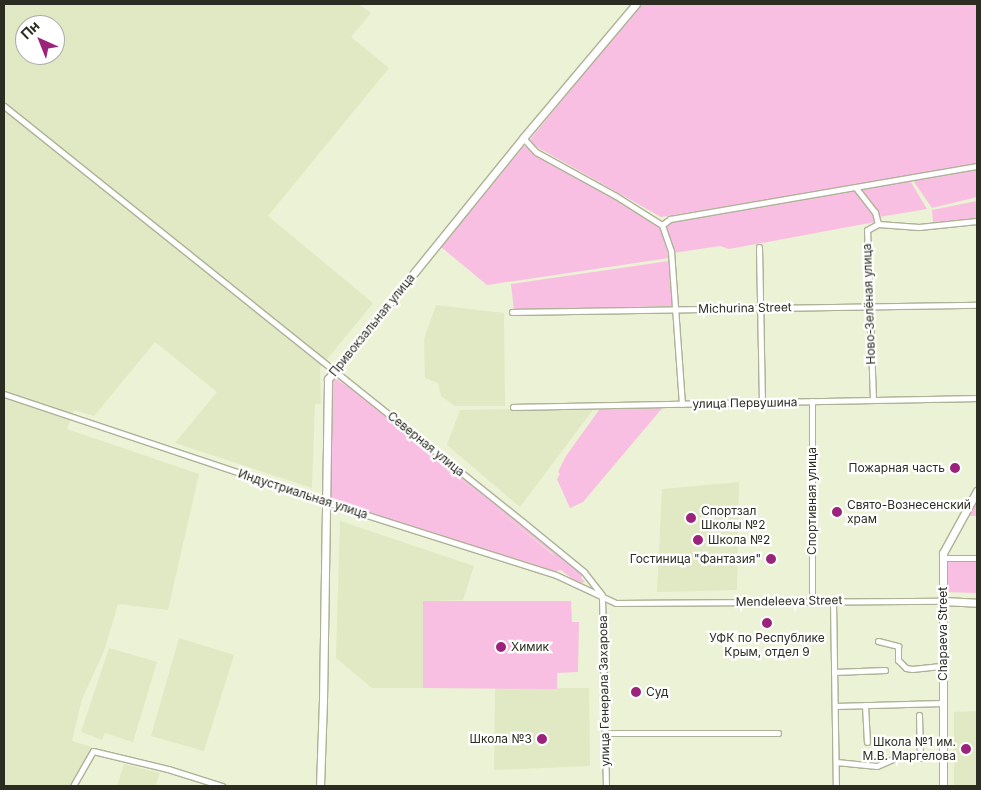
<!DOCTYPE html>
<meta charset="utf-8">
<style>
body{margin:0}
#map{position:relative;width:981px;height:790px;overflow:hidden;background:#ecf2d5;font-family:Inter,sans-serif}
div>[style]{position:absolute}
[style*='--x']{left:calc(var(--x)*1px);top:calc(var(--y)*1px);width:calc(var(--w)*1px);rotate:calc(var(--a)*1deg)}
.built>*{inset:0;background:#e1e8c4}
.green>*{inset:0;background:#f8bfe2}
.roads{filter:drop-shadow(1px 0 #adb296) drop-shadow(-1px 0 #adb296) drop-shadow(0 1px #adb296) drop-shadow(0 -1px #adb296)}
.street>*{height:5px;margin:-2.5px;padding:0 2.5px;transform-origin:2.5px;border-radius:2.5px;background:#fff}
.secondary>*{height:7px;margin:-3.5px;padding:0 3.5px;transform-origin:3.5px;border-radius:3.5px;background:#fff}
.dots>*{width:14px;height:14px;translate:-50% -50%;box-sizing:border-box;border:2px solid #fff;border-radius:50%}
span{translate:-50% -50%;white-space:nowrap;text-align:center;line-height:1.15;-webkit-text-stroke:4.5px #fff;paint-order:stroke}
.street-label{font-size:12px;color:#2b2d22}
.poi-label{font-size:12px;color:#2b2d22}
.right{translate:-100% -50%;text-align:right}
.left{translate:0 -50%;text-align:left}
.frame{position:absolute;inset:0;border:5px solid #2b2d22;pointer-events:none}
.north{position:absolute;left:15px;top:15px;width:50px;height:50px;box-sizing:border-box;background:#fff;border:1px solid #aaaba7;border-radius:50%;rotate:316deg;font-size:14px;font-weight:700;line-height:20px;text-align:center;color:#2b2d22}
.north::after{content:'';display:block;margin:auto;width:18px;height:22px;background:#9c237b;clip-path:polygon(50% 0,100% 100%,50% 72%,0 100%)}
</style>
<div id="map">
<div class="built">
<i style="clip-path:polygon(evenodd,4px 4px,359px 4px,371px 13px,351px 37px,389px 68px,268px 216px,373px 303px,320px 368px,321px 404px,315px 404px,312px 488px,175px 443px,217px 392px,155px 342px,94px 416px,74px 410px,67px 429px,199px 474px,168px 610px,118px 604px,104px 651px,82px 699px,72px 741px,92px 747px,69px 786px,4px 786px,4px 4px,25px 25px,55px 25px,55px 55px,25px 55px,25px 25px)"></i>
<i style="clip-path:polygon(436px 305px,504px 313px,505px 406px,455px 406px,441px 396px,438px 383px,425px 378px,424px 339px)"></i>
<i style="clip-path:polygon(595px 407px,520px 507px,447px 445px,460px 410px)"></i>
<i style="clip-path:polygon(739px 482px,737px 590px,657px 592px,662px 489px)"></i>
<i style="clip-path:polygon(340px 521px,474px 566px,463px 600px,423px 601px,423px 688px,372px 688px,336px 658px)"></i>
<i style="clip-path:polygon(179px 638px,234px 655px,204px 751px,151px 736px)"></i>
<i style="clip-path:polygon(109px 648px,157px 662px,133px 742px,105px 733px,102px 740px,81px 732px)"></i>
<i style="clip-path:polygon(495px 688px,589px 688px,590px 766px,494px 770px)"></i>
<i style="clip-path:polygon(977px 711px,977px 786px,954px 786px,954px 712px)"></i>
<i style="clip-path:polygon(124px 764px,160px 773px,155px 786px,117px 786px)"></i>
</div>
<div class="green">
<i style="clip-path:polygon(640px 4px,977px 4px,977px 165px,661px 217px,528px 142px)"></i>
<i style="clip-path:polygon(524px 146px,616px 198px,660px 226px,669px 258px,487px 285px,441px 247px)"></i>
<i style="clip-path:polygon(977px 168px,977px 197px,932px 208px,912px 179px)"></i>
<i style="clip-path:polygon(909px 179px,927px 209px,879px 217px,860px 188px)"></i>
<i style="clip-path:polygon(856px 189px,876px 217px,875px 222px,729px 249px,720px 246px,673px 253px,665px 226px,670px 221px)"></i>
<i style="clip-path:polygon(977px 201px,977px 219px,933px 223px,932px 210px)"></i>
<i style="clip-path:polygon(669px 261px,672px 306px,514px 310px,511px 284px)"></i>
<i style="clip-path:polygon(evenodd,336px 374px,583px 575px,581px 578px,585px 582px,581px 583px,574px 580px,561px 570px,552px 572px,329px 500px,330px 381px,332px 376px,349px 388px,334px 376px,336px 374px,405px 434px,553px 555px,554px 555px,405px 435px,405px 434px)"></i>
<i style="clip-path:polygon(664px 406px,583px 502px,570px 508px,557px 479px,560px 474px,558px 472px,566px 456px,599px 410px,607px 408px)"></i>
<i style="clip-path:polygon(977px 496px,977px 516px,966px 516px)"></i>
<i style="clip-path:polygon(944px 558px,977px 558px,977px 593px,943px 592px)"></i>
<i style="clip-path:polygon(423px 601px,571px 601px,572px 622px,579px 622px,578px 672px,557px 673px,557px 689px,423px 688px)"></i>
</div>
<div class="roads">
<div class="street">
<i style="--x:4;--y:106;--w:665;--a:38.71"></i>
<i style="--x:523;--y:522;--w:79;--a:39.3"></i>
<i style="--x:584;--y:572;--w:29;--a:52"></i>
<i style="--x:523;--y:138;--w:19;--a:47"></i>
<i style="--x:536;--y:152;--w:91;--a:28.8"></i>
<i style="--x:616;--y:196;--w:54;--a:32.2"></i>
<i style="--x:662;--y:225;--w:28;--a:71"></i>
<i style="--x:671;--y:251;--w:153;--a:85.9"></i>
<i style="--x:856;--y:188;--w:31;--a:52"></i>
<i style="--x:875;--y:212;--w:12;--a:76"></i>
<i style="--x:662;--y:225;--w:10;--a:-37"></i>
<i style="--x:670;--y:219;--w:312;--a:-9.8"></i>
<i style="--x:759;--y:247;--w:155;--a:88.9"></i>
<i style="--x:512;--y:312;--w:465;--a:-0.9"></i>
<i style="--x:4;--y:394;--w:340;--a:18.5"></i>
<i style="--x:326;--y:502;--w:241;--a:17.6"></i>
<i style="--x:556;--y:575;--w:66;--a:25"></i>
<i style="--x:616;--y:603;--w:327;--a:-0.4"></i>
<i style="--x:873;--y:400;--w:170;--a:-92"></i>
<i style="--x:867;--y:230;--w:13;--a:-29"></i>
<i style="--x:878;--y:224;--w:41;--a:4.2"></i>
<i style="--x:919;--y:227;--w:58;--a:-5.9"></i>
<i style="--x:812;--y:401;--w:200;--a:90"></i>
<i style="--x:513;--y:407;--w:464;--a:-1.1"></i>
<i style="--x:944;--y:558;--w:33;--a:0"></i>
<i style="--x:602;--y:596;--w:190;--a:88.8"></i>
<i style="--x:833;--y:601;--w:185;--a:89.1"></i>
<i style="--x:878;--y:641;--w:21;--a:14"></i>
<i style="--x:898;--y:646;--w:14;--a:90"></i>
<i style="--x:898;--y:660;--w:11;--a:45"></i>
<i style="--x:906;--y:668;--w:6;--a:9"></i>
<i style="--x:912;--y:669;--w:31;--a:-6"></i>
<i style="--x:834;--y:672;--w:51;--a:-2.2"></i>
<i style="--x:865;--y:705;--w:37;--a:87"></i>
<i style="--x:835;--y:706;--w:108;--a:-1.6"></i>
<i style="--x:919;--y:715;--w:43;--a:88.7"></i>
<i style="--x:605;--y:733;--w:173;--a:0"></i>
<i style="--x:836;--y:762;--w:41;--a:5.6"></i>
<i style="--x:877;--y:766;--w:20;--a:-24"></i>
<i style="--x:895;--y:758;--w:48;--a:0"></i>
<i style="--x:73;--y:786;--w:40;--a:-60.3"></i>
<i style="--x:93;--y:751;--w:77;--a:13.5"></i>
<i style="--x:168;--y:769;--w:57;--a:17.5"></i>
</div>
<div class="secondary">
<i style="--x:943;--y:601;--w:34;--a:3"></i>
<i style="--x:320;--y:786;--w:86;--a:-88"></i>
<i style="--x:323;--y:700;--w:321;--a:-89.1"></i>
<i style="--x:328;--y:379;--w:310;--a:-51"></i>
<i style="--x:523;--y:138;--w:175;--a:-49.9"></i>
<i style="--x:943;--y:786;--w:233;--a:-90"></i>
<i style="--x:943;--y:553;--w:71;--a:-61.3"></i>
</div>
</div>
<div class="dots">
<i style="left:955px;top:468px;background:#9c237b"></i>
<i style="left:837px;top:512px;background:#9c237b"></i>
<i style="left:691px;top:518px;background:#9c237b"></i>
<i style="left:698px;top:540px;background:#9c237b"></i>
<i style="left:771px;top:559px;background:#9c237b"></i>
<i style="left:767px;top:623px;background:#9c237b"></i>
<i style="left:501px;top:647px;background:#9c237b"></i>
<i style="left:636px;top:692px;background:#9c237b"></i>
<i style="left:542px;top:739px;background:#9c237b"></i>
<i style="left:966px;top:749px;background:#9c237b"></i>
</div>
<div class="street-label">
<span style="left:869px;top:304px;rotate:-92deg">Ново-Зелёная улица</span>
<span style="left:745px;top:308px;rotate:-1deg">Michurina Street</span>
<span style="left:372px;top:325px;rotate:-51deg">Привокзальная улица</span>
<span style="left:745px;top:403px;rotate:-1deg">улица Первушина</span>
<span style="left:426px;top:444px;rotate:39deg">Северная улица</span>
<span style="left:303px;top:494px;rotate:18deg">Индустриальная улица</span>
<span style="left:812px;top:501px;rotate:-90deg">Спортивная улица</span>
<span style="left:789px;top:601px;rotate:-1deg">Mendeleeva Street</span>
<span style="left:943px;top:634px;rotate:-90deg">Chapaeva Street</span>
<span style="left:604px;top:691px;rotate:-91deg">улица Генерала Захарова</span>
</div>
<div class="poi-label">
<span class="right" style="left:945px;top:468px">Пожарная часть</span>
<span class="left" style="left:847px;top:512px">Свято-Вознесенский<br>храм</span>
<span class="left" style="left:701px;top:518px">Спортзал<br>Школы №2</span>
<span class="left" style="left:708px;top:540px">Школа №2</span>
<span class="right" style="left:761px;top:559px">Гостиница "Фантазия"</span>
<span style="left:767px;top:645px">УФК по Республике<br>Крым, отдел 9</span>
<span class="left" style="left:511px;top:647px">Химик</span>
<span class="left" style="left:646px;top:692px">Суд</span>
<span class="right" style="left:532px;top:739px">Школа №3</span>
<span class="right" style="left:956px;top:749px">Школа №1 им.<br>М.В. Маргелова</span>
</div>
<div class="frame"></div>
<div class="north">Пн</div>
</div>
